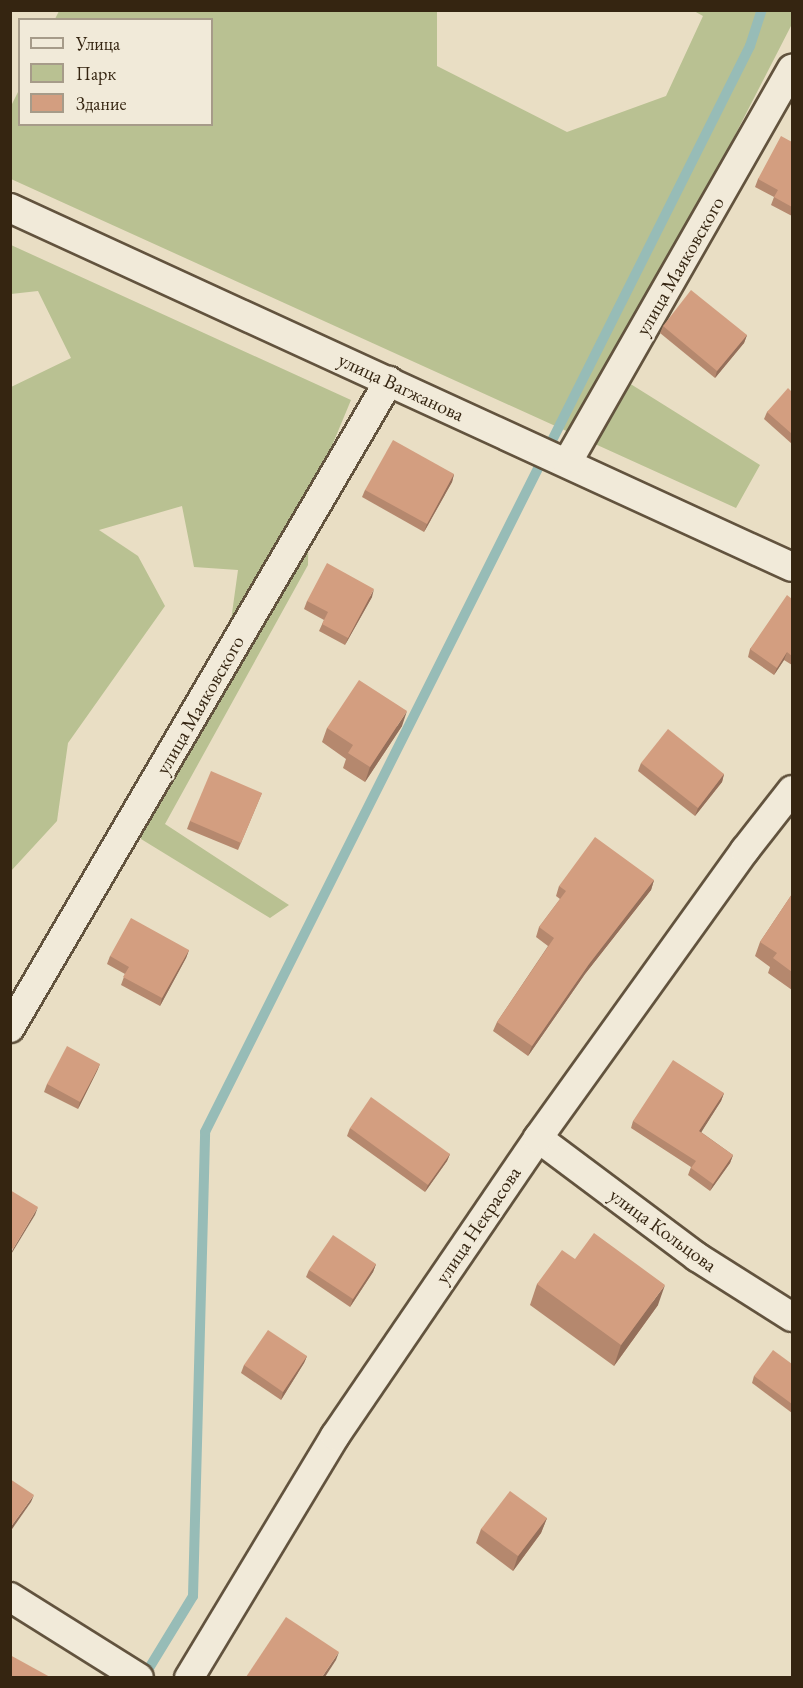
<!DOCTYPE html>
<meta charset="utf-8">
<style>
body{margin:0}
#map{position:relative;width:803px;height:1688px;overflow:hidden;background:#e9dec4;font-family:"EB Garamond",serif}
div>[style]{position:absolute}
[style*='--x']{left:calc(var(--x)*1px);top:calc(var(--y)*1px);width:calc(var(--w)*1px);rotate:calc(var(--a)*1deg)}
.green>*{inset:0;background:#b9c192}
.stream>*{height:10px;margin:-5px;padding:0 5px;transform-origin:5px;border-radius:5px;background:#97bcb7}
.roads{filter:drop-shadow(2px 0 #62533e) drop-shadow(-2px 0 #62533e) drop-shadow(0 2px #62533e) drop-shadow(0 -2px #62533e)}
.minor>*{height:28px;margin:-14px;padding:0 14px;transform-origin:14px;border-radius:14px;background:#f1ead9}
.wall>*{inset:0;background:#b5886e}
.shaded-wall>*{inset:0;background:#946f5a}
.building>*{inset:0;background:#d39e80}
span{translate:-50% -50%;white-space:nowrap;text-align:center;line-height:1.15;-webkit-text-stroke:4.5px #f1ead9;paint-order:stroke}
.street-label{font-size:20px;color:#352511}
.frame{position:absolute;inset:0;border:12px solid #352511;pointer-events:none}
.legend{position:absolute;left:18px;top:18px;width:195px;height:108px;box-sizing:border-box;background:#f1ead9;border:2px solid #a69b89;margin:0;padding:8px 10px;list-style:none;font-size:18px;color:#352511}
.legend li{display:flex;align-items:center;gap:12px;height:30px}
.legend b{width:30px;border:2px solid #a69b89}
</style>
<div id="map">
<div class="green">
<i style="clip-path:polygon(437px 10px,437px 66px,567px 132px,666px 96px,703px 16px,694px 11px,792px 11px,792px 24px,613px 373px,760px 465px,736px 508px,11px 179px,10px 108px,19px 90px,20px 124px,212px 124px,212px 20px,55px 19px,59px 11px)"></i>
<i style="clip-path:polygon(11px 245px,351px 400px,309px 501px,308px 565px,165px 824px,289px 905px,270px 918px,141px 839px,136px 813px,223px 678px,238px 570px,194px 567px,182px 506px,99px 530px,138px 556px,165px 606px,68px 743px,57px 821px,11px 871px,11px 387px,71px 358px,38px 291px,11px 294px)"></i>
</div>
<div class="stream">
<i style="--x:143;--y:1678;--w:96;--a:-58.6"></i>
<i style="--x:193;--y:1596;--w:464;--a:-88.5"></i>
<i style="--x:205;--y:1132;--w:1215;--a:-63.35"></i>
<i style="--x:750;--y:46;--w:38;--a:-72"></i>
</div>
<div class="roads">
<div class="minor">
<i style="--x:10;--y:208;--w:860;--a:24.66"></i>
<i style="--x:567;--y:463;--w:454;--a:-60.3"></i>
<i style="--x:10;--y:1028;--w:750;--a:-59.64"></i>
<i style="--x:538;--y:1138;--w:199;--a:36.8"></i>
<i style="--x:697;--y:1257;--w:112;--a:32.3"></i>
<i style="--x:10;--y:1597;--w:152;--a:32.1"></i>
<i style="--x:189;--y:1678;--w:283;--a:-58.9"></i>
<i style="--x:335;--y:1436;--w:361;--a:-55.7"></i>
<i style="--x:538;--y:1138;--w:355;--a:-54.3"></i>
<i style="--x:745;--y:850;--w:76;--a:-51.9"></i>
</div>
</div>
<div class="wall">
<i style="clip-path:polygon(792px 142px,792px 216px,771px 205px,774px 197px,755px 187px,758px 179px)"></i>
<i style="clip-path:polygon(663px 326px,747px 335px,744px 343px,715px 378px,660px 333px)"></i>
<i style="clip-path:polygon(792px 392px,792px 444px,764px 419px,767px 412px)"></i>
<i style="clip-path:polygon(454px 474px,452px 482px,424px 532px,362px 497px,365px 490px)"></i>
<i style="clip-path:polygon(372px 597px,345px 645px,319px 631px,324px 620px,304px 609px,307px 601px)"></i>
<i style="clip-path:polygon(792px 599px,792px 665px,784px 660px,774px 675px,748px 657px,750px 649px)"></i>
<i style="clip-path:polygon(402px 726px,365px 782px,343px 768px,346px 759px,322px 742px,327px 728px)"></i>
<i style="clip-path:polygon(641px 763px,724px 774px,722px 782px,695px 816px,638px 771px)"></i>
<i style="clip-path:polygon(262px 793px,238px 850px,187px 829px,190px 821px)"></i>
<i style="clip-path:polygon(654px 880px,651px 890px,585px 974px,528px 1056px,493px 1031px,497px 1022px,548px 946px,536px 937px,539px 927px,560px 899px,556px 896px,559px 886px)"></i>
<i style="clip-path:polygon(792px 894px,792px 990px,768px 973px,770px 967px,755px 956px,760px 942px)"></i>
<i style="clip-path:polygon(189px 950px,186px 958px,160px 1006px,121px 985px,125px 974px,107px 964px,110px 956px)"></i>
<i style="clip-path:polygon(100px 1064px,97px 1071px,78px 1109px,44px 1092px,47px 1084px)"></i>
<i style="clip-path:polygon(724px 1093px,721px 1101px,701px 1132px,733px 1155px,730px 1163px,710px 1191px,688px 1175px,691px 1167px,631px 1128px,633px 1121px)"></i>
<i style="clip-path:polygon(350px 1128px,450px 1154px,447px 1161px,425px 1192px,347px 1136px)"></i>
<i style="clip-path:polygon(575px 1259px,658px 1305px,614px 1366px,530px 1305px,537px 1284px)"></i>
<i style="clip-path:polygon(376px 1264px,373px 1272px,350px 1307px,306px 1277px,309px 1270px)"></i>
<i style="clip-path:polygon(307px 1356px,304px 1363px,281px 1400px,241px 1373px,244px 1365px)"></i>
<i style="clip-path:polygon(792px 1364px,792px 1413px,752px 1383px,754px 1376px)"></i>
<i style="clip-path:polygon(547px 1518px,541px 1533px,513px 1571px,476px 1543px,481px 1529px)"></i>
</div>
<div class="shaded-wall">
<i style="clip-path:polygon(747px 335px,744px 343px,715px 378px,717px 371px)"></i>
<i style="clip-path:polygon(454px 474px,452px 482px,424px 532px,427px 524px)"></i>
<i style="clip-path:polygon(374px 589px,372px 597px,345px 645px,348px 638px)"></i>
<i style="clip-path:polygon(787px 652px,784px 660px,774px 675px,777px 668px)"></i>
<i style="clip-path:polygon(407px 711px,402px 726px,365px 782px,370px 767px)"></i>
<i style="clip-path:polygon(724px 774px,722px 782px,695px 816px,698px 808px)"></i>
<i style="clip-path:polygon(654px 880px,651px 890px,585px 974px,528px 1056px,532px 1046px,589px 964px)"></i>
<i style="clip-path:polygon(189px 950px,186px 958px,160px 1006px,162px 998px)"></i>
<i style="clip-path:polygon(100px 1064px,97px 1071px,78px 1109px,80px 1102px)"></i>
<i style="clip-path:polygon(724px 1093px,721px 1101px,697px 1139px,699px 1131px)"></i>
<i style="clip-path:polygon(450px 1154px,447px 1161px,425px 1192px,428px 1185px)"></i>
<i style="clip-path:polygon(733px 1155px,730px 1163px,710px 1191px,713px 1184px)"></i>
<i style="clip-path:polygon(38px 1207px,35px 1215px,10px 1256px,13px 1249px)"></i>
<i style="clip-path:polygon(376px 1264px,373px 1272px,350px 1307px,353px 1299px)"></i>
<i style="clip-path:polygon(665px 1285px,658px 1305px,614px 1366px,621px 1345px)"></i>
<i style="clip-path:polygon(307px 1356px,304px 1363px,281px 1400px,283px 1392px)"></i>
<i style="clip-path:polygon(34px 1495px,31px 1502px,10px 1532px,10px 1528px)"></i>
<i style="clip-path:polygon(547px 1518px,541px 1533px,513px 1571px,518px 1556px)"></i>
<i style="clip-path:polygon(339px 1652px,336px 1660px,325px 1677px,322px 1677px)"></i>
</div>
<div class="building">
<i style="clip-path:polygon(781px 136px,792px 142px,792px 207px,774px 197px,778px 190px,758px 179px)"></i>
<i style="clip-path:polygon(691px 290px,747px 335px,717px 371px,663px 326px)"></i>
<i style="clip-path:polygon(788px 388px,792px 392px,792px 434px,767px 412px)"></i>
<i style="clip-path:polygon(393px 440px,454px 474px,427px 524px,365px 490px)"></i>
<i style="clip-path:polygon(327px 563px,374px 589px,348px 638px,322px 624px,328px 612px,307px 601px)"></i>
<i style="clip-path:polygon(787px 595px,792px 599px,792px 656px,787px 652px,777px 668px,750px 649px)"></i>
<i style="clip-path:polygon(359px 680px,407px 711px,370px 767px,348px 753px,353px 745px,327px 728px)"></i>
<i style="clip-path:polygon(668px 729px,724px 774px,698px 808px,641px 763px)"></i>
<i style="clip-path:polygon(211px 771px,262px 793px,241px 843px,190px 821px)"></i>
<i style="clip-path:polygon(595px 837px,654px 880px,589px 964px,532px 1046px,497px 1022px,554px 938px,539px 927px,566px 891px,559px 886px)"></i>
<i style="clip-path:polygon(792px 894px,792px 972px,773px 958px,777px 953px,760px 942px)"></i>
<i style="clip-path:polygon(131px 918px,189px 950px,162px 998px,123px 977px,129px 967px,110px 956px)"></i>
<i style="clip-path:polygon(67px 1046px,100px 1064px,80px 1102px,47px 1084px)"></i>
<i style="clip-path:polygon(673px 1060px,724px 1093px,699px 1131px,733px 1155px,713px 1184px,691px 1168px,696px 1161px,633px 1121px)"></i>
<i style="clip-path:polygon(371px 1097px,450px 1154px,428px 1185px,350px 1128px)"></i>
<i style="clip-path:polygon(10px 1190px,38px 1207px,13px 1249px,10px 1247px)"></i>
<i style="clip-path:polygon(594px 1233px,665px 1285px,621px 1345px,537px 1284px,562px 1250px,575px 1259px)"></i>
<i style="clip-path:polygon(333px 1235px,376px 1264px,353px 1299px,309px 1270px)"></i>
<i style="clip-path:polygon(268px 1330px,307px 1356px,283px 1392px,244px 1365px)"></i>
<i style="clip-path:polygon(773px 1350px,792px 1364px,792px 1404px,754px 1376px)"></i>
<i style="clip-path:polygon(10px 1479px,34px 1495px,10px 1528px)"></i>
<i style="clip-path:polygon(510px 1491px,547px 1518px,518px 1556px,481px 1529px)"></i>
<i style="clip-path:polygon(286px 1617px,339px 1652px,322px 1677px,246px 1677px)"></i>
<i style="clip-path:polygon(10px 1655px,50px 1677px,10px 1677px)"></i>
</div>
<div class="street-label">
<span style="left:680px;top:266px;rotate:-60deg">улица Маяковского</span>
<span style="left:401px;top:387px;rotate:25deg">улица Вагжанова</span>
<span style="left:200px;top:705px;rotate:-60deg">улица Маяковского</span>
<span style="left:478px;top:1225px;rotate:-56deg">улица Некрасова</span>
<span style="left:663px;top:1230px;rotate:36deg">улица Кольцова</span>
</div>
<div class="frame"></div>
<ul class="legend">
<li><b style="height:8px;background:#f1ead9"></b>Улица</li>
<li><b style="height:16px;background:#b9c192"></b>Парк</li>
<li><b style="height:16px;background:#d39e80"></b>Здание</li>
</ul>
</div>
